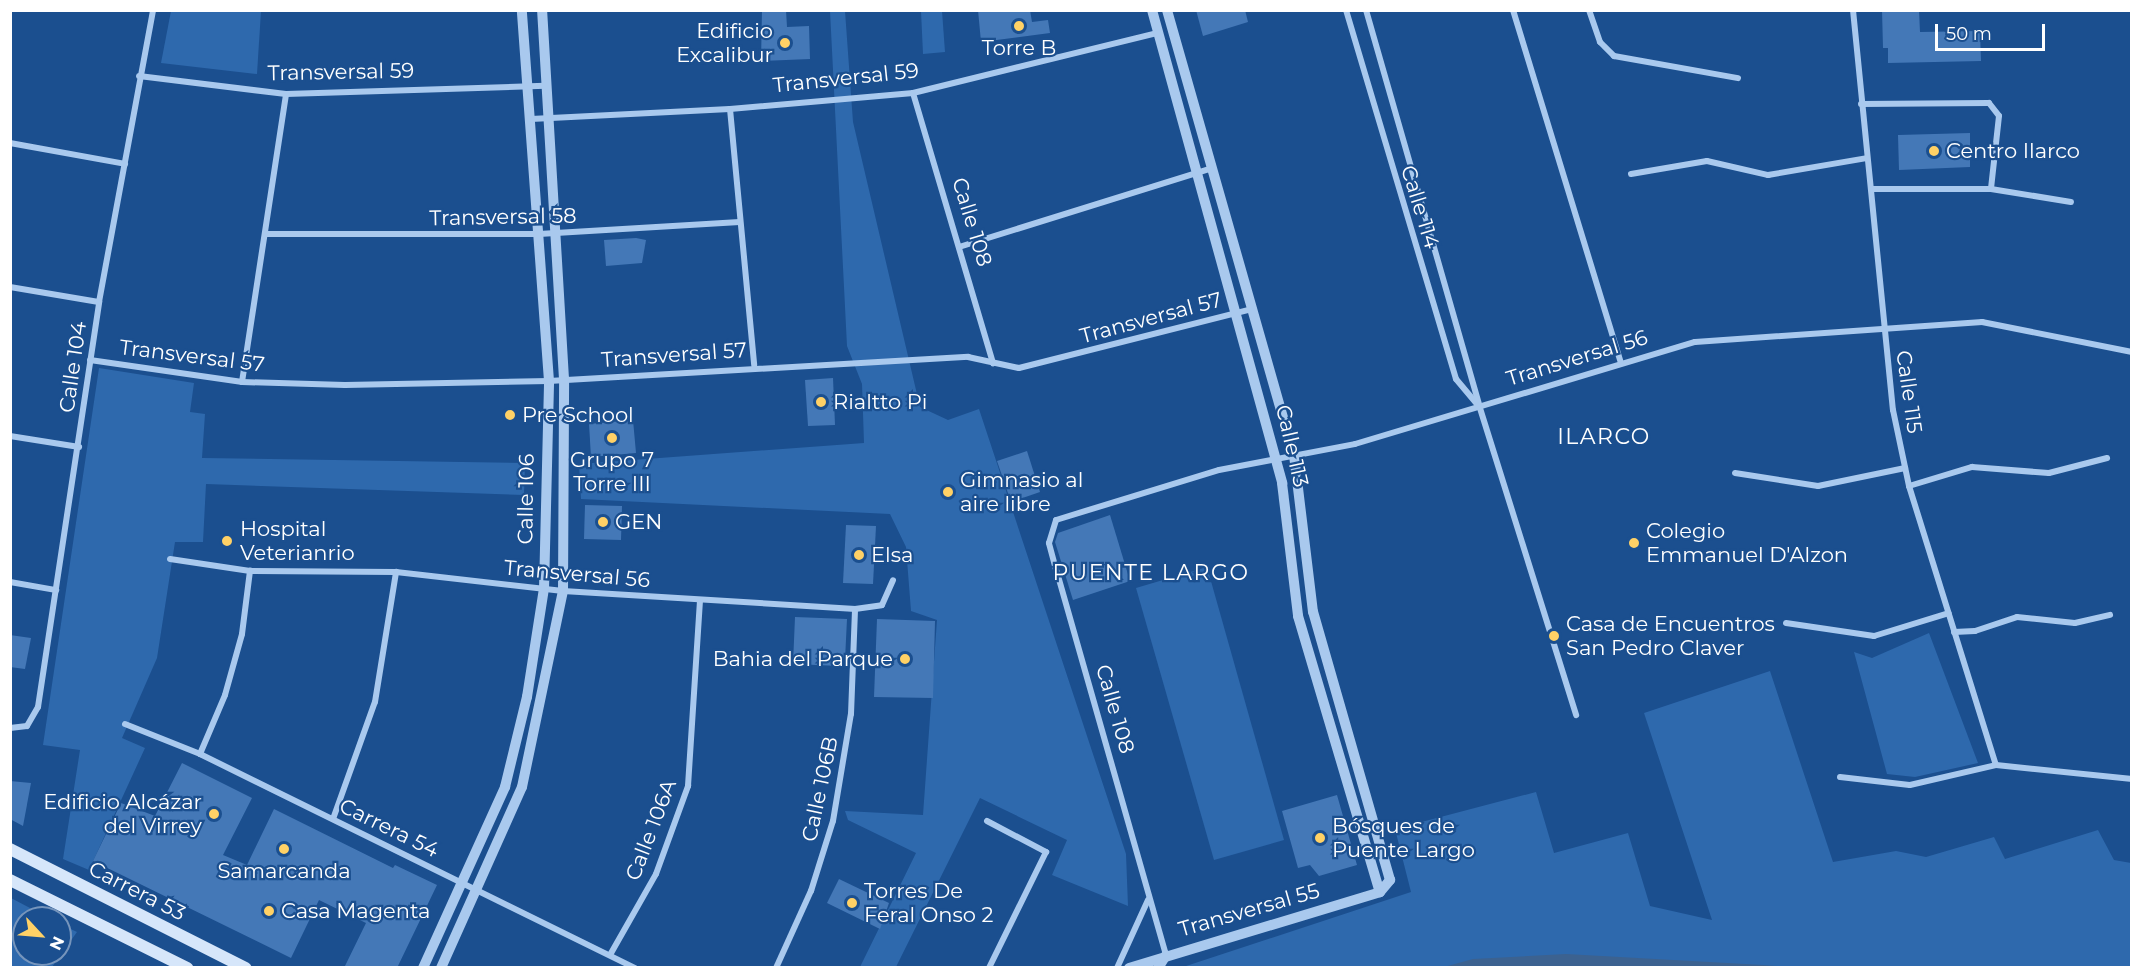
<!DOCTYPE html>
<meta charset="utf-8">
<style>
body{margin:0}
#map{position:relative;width:2142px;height:978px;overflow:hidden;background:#1b4f8f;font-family:Montserrat,sans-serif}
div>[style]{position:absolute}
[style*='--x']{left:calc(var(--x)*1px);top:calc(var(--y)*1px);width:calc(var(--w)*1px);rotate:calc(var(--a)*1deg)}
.green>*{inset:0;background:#2e69ad}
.water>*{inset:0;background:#3c6290}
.building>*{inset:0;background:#4478b7}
.minor>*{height:6px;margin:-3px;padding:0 3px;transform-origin:3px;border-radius:3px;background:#a9c9ee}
.tertiary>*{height:10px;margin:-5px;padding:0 5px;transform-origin:5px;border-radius:5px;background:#a9c9ee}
.secondary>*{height:12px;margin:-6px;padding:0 6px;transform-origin:6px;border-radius:6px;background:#d6e6fa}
.dots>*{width:16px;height:16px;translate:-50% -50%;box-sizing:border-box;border:3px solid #1b4f8f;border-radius:50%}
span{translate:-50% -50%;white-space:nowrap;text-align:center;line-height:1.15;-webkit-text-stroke:4.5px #1b4f8f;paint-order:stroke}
.poi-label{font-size:21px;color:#fff}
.right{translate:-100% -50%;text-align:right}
.left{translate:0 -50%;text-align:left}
.street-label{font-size:21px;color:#fff}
.neighbourhood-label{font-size:22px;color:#fff;letter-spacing:1.5px}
.frame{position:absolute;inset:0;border:12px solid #fff;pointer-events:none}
.north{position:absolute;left:12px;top:906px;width:60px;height:60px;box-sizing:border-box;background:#1b4f8f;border:2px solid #7695bc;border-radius:50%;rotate:116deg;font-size:16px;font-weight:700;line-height:24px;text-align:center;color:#fff}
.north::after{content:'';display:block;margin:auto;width:21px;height:27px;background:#ffd166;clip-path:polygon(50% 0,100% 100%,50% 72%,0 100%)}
.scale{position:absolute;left:1935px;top:24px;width:110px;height:27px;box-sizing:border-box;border:3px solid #fff;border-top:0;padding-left:8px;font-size:18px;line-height:21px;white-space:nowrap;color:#fff;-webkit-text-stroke:4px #1b4f8f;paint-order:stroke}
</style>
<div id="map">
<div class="green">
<i style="clip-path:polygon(171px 11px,261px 11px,257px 74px,161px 63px)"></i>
<i style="clip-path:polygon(830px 11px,845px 11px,853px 122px,920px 407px,948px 420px,979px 409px,1126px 854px,1128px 906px,1052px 875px,1067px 840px,980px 798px,896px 967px,860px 967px,916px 853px,848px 820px,845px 811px,923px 815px,937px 620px,911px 611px,906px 547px,890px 514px,581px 499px,579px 464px,864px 443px,862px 384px,847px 346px)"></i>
<i style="clip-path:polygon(921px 11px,942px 11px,945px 52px,923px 54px)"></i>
<i style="clip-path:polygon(99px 368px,194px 383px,190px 412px,205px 414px,202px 458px,525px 463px,524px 495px,206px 484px,203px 542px,175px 542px,157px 658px,122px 738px,145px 748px,89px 870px,63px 859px,80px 750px,43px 745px)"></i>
<i style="clip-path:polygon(1207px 567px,1284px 840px,1214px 860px,1136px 588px)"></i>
<i style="clip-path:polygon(1929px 633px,1978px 763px,1915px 777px,1887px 774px,1854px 652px,1872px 658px)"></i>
<i style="clip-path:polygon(1770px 671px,1833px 862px,1896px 851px,1926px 857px,1994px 837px,2005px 859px,2098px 830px,2114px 860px,2131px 863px,2131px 967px,1180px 968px,1411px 892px,1395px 829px,1536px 792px,1554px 853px,1628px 833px,1650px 906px,1712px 920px,1644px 713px)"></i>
<i style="clip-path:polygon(11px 898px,49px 918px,24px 918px,24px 954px,60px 954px,60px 924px,77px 932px,52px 967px,11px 967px)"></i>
</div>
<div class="water">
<i style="clip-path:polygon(1566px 954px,1763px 965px,1788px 967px,1444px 967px,1473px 959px)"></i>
</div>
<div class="building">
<i style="clip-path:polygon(762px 10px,786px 10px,787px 27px,809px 26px,810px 59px,761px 61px)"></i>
<i style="clip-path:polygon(978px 10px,1030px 10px,1032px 22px,1048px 20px,1050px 33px,981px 42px)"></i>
<i style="clip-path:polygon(1196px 10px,1245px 10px,1248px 22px,1203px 36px)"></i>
<i style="clip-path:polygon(1882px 10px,1919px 10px,1920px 32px,1980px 31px,1981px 61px,1888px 63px,1888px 48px,1883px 48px)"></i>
<i style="clip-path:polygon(1970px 133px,1970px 167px,1899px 170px,1898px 135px)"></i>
<i style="clip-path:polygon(636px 238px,646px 240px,642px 263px,606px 266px,604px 240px)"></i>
<i style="clip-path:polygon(833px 378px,835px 425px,808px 426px,805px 380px)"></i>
<i style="clip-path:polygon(633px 420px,636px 453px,591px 457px,589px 424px)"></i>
<i style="clip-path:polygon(1027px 451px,1040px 492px,1011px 502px,997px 461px)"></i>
<i style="clip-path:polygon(585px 505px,622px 506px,621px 540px,584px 539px)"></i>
<i style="clip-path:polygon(1110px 515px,1130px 581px,1073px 600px,1055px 542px,1058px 533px)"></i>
<i style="clip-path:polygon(846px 525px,876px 526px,873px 584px,843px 583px)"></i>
<i style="clip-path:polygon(795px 617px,847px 619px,845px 660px,840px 660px,840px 666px,793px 664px)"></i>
<i style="clip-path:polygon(877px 619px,935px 621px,933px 698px,874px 697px)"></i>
<i style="clip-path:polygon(10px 635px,31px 638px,25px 669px,10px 667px)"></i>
<i style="clip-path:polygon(182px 763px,252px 798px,223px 855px,247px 865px,274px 809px,393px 868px,395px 865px,437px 885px,397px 968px,344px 968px,366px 923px,319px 900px,291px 958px,93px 861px,121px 803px,155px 816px)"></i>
<i style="clip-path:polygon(10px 781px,31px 783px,23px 826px,10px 819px)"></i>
<i style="clip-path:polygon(1337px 795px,1357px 865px,1319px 876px,1310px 865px,1298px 868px,1282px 811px)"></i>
<i style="clip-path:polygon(839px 879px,889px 903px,880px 929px,827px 903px)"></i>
</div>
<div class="minor">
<i style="--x:1346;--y:10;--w:385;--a:73.4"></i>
<i style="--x:1456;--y:379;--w:31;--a:50"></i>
<i style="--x:1366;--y:10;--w:411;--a:74"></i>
<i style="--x:1479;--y:405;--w:325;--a:72.6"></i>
<i style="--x:1513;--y:10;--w:367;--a:73"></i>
<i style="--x:1589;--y:10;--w:34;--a:71"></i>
<i style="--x:1600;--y:42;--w:20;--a:45"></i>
<i style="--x:1614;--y:56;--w:126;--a:10.1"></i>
<i style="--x:1853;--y:10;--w:402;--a:84.3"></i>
<i style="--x:1893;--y:410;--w:78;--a:78.1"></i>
<i style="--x:1909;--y:486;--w:292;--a:72.7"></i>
<i style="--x:139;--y:76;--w:148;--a:7"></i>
<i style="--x:286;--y:94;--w:259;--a:-1.8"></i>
<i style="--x:913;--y:93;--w:282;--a:73.5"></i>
<i style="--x:1861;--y:104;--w:128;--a:-0.4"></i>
<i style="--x:1989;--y:103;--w:16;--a:52"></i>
<i style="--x:1999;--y:116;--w:73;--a:96.3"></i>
<i style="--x:730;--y:109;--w:257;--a:84.6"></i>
<i style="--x:531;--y:119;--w:199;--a:-2.9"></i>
<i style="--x:730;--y:109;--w:184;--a:-5"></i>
<i style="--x:913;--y:93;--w:252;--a:-13.8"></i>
<i style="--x:10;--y:143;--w:117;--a:10.3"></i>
<i style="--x:1631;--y:174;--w:77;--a:-9.7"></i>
<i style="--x:1707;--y:161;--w:63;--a:12.9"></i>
<i style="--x:1768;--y:175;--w:100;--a:-9.7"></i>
<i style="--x:1871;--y:189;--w:120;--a:0"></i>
<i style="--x:1991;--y:189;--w:81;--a:9.2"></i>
<i style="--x:266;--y:234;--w:273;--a:0"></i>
<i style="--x:539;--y:234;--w:201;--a:-3.4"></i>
<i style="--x:959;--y:247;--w:266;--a:-17.3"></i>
<i style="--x:10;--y:287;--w:90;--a:9.6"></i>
<i style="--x:90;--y:360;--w:154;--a:8.2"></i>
<i style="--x:242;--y:382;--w:103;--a:1.7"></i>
<i style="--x:345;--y:385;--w:204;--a:-1.1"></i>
<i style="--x:549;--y:381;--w:420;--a:-3.3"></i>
<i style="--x:968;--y:357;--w:52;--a:12.2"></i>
<i style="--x:1019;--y:368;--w:240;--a:-14.2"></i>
<i style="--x:242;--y:382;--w:291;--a:-81.3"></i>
<i style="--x:10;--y:436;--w:70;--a:9.1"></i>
<i style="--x:1735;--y:473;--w:84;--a:8.9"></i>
<i style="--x:1818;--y:486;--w:89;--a:-11.7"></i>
<i style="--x:1909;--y:486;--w:66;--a:-16.8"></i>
<i style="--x:1972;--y:467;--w:77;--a:4.5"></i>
<i style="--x:2049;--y:473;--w:60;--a:-14.5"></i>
<i style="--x:170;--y:559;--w:81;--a:8.5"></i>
<i style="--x:250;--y:571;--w:146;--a:0.4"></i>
<i style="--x:396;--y:572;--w:168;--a:6.5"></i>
<i style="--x:563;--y:591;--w:293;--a:3.5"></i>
<i style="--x:855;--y:609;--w:27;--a:-8"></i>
<i style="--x:882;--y:605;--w:27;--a:-66"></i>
<i style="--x:10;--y:582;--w:47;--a:9.9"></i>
<i style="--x:1786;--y:623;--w:89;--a:8.4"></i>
<i style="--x:1874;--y:636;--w:78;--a:-17"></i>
<i style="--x:1954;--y:632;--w:21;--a:-3"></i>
<i style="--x:1975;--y:631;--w:44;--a:-18.4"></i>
<i style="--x:2017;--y:617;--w:58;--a:5.9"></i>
<i style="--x:2075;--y:623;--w:36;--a:-13"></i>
<i style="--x:125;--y:724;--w:81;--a:21.8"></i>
<i style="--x:200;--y:754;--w:485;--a:26.2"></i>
<i style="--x:10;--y:728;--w:17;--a:-7"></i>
<i style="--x:27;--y:726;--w:22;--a:-60"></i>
<i style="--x:38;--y:707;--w:410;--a:-81.4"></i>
<i style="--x:99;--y:302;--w:297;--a:-79.5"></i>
<i style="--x:200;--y:754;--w:64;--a:-67"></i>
<i style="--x:225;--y:695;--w:63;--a:-74.4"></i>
<i style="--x:242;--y:634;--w:64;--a:-82.8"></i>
<i style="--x:1840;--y:777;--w:70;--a:6.5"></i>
<i style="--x:1910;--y:785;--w:88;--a:-13.1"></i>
<i style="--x:1996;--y:765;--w:137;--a:5.9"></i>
<i style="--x:333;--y:819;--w:124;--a:-70.3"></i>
<i style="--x:375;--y:702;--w:132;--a:-80.8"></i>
<i style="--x:987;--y:821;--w:67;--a:27.7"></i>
<i style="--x:1046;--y:852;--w:129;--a:116.2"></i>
<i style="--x:610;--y:955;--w:93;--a:-60.4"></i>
<i style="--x:656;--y:874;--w:94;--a:-70"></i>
<i style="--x:688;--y:786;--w:185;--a:-86.3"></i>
<i style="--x:1166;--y:955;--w:393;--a:-105.9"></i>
<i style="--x:1058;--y:577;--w:35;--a:-105"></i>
<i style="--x:1049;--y:543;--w:24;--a:-73"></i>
<i style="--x:1056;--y:520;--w:170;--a:-17.1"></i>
<i style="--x:1219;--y:470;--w:138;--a:-10.8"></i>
<i style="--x:1355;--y:444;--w:355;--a:-16.7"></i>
<i style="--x:1695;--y:342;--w:288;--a:-4"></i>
<i style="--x:1982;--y:322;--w:153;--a:11.3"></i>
<i style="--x:776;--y:968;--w:85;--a:-65.6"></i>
<i style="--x:811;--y:891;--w:73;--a:-72.6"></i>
<i style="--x:833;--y:821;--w:109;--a:-80.5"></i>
<i style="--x:851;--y:714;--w:105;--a:-87.8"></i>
<i style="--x:1117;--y:968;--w:75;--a:-65.5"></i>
</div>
<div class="tertiary">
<i style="--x:1152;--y:10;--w:491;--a:74.6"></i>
<i style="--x:1282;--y:483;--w:134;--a:83.1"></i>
<i style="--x:1298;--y:616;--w:288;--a:73.5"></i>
<i style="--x:423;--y:968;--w:199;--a:-65.6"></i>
<i style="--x:505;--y:787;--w:93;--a:-76.3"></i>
<i style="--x:527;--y:697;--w:109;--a:-81.1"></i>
<i style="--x:544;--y:589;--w:208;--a:-88.6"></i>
<i style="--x:549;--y:381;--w:372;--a:-94.2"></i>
<i style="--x:441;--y:968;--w:198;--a:-65.9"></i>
<i style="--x:522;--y:787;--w:200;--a:-78.2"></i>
<i style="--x:563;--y:591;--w:212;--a:-89.7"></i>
<i style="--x:564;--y:379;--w:370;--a:-93.4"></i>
<i style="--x:1129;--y:968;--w:262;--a:-16.8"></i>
<i style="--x:1380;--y:892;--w:16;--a:-50"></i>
<i style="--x:1390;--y:880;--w:279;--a:-106"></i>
<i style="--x:1313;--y:612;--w:157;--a:-96.9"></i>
<i style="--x:1294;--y:456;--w:464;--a:-105.9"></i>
<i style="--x:1158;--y:968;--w:15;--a:-58"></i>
</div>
<div class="secondary">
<i style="--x:10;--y:849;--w:264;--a:26.8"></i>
<i style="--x:10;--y:880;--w:198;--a:26.4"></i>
</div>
<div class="dots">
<i style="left:1019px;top:26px;background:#ffd166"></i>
<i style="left:785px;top:43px;background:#ffd166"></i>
<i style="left:1934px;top:151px;background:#ffd166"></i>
<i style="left:821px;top:402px;background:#ffd166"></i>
<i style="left:510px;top:415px;background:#ffd166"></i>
<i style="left:612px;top:438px;background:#ffd166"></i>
<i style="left:948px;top:492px;background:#ffd166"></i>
<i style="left:603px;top:522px;background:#ffd166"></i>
<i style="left:227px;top:541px;background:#ffd166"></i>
<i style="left:1634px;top:543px;background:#ffd166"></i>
<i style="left:859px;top:555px;background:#ffd166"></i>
<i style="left:1554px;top:636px;background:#ffd166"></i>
<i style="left:905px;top:659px;background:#ffd166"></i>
<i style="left:214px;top:814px;background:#ffd166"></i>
<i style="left:1320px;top:838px;background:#ffd166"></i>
<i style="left:284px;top:849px;background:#ffd166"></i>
<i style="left:852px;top:903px;background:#ffd166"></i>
<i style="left:269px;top:911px;background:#ffd166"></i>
</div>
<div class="poi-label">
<span class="right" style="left:773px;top:43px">Edificio<br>Excalibur</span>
<span style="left:1019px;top:48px">Torre B</span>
<span class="left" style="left:1946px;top:151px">Centro Ilarco</span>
<span class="left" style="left:833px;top:402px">Rialtto Pi</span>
<span class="left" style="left:522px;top:415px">Pre School</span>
<span style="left:612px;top:472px">Grupo 7<br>Torre III</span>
<span class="left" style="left:960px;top:492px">Gimnasio al<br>aire libre</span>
<span class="left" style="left:615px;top:522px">GEN</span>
<span class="left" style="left:240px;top:541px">Hospital<br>Veterianrio</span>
<span class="left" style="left:1646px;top:543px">Colegio<br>Emmanuel D'Alzon</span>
<span class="left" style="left:871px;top:555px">Elsa</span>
<span class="left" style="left:1566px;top:636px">Casa de Encuentros<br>San Pedro Claver</span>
<span class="right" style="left:893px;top:659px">Bahia del Parque</span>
<span class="right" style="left:202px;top:814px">Edificio Alcázar<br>del Virrey</span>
<span class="left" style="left:1332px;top:838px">Bósques de<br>Puente Largo</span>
<span style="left:284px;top:871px">Samarcanda</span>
<span class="left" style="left:864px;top:903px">Torres De<br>Feral Onso 2</span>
<span class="left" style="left:281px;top:911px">Casa Magenta</span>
</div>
<div class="street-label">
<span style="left:341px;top:72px;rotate:-1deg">Transversal 59</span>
<span style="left:846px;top:78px;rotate:-6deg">Transversal 59</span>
<span style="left:1420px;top:207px;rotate:73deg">Calle 114</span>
<span style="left:503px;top:217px;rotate:-1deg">Transversal 58</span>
<span style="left:972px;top:222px;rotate:73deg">Calle 108</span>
<span style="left:1151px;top:318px;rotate:-15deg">Transversal 57</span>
<span style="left:674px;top:355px;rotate:-4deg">Transversal 57</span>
<span style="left:192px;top:356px;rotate:7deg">Transversal 57</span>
<span style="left:1577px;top:358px;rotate:-17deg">Transversal 56</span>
<span style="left:73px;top:367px;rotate:-82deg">Calle 104</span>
<span style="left:1909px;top:392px;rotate:82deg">Calle 115</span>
<span style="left:1292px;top:446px;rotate:77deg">Calle 113</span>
<span style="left:526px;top:499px;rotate:-89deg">Calle 106</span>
<span style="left:577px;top:574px;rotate:5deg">Transversal 56</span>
<span style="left:1115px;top:709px;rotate:74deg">Calle 108</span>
<span style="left:820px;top:789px;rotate:-78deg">Calle 106B</span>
<span style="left:389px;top:828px;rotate:26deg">Carrera 54</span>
<span style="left:651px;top:830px;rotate:-69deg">Calle 106A</span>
<span style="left:137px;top:891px;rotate:27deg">Carrera 53</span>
<span style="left:1249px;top:910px;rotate:-16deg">Transversal 55</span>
</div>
<div class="neighbourhood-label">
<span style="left:1604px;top:437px">ILARCO</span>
<span style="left:1151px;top:573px">PUENTE LARGO</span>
</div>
<div class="frame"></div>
<div class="north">N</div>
<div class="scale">50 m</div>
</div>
